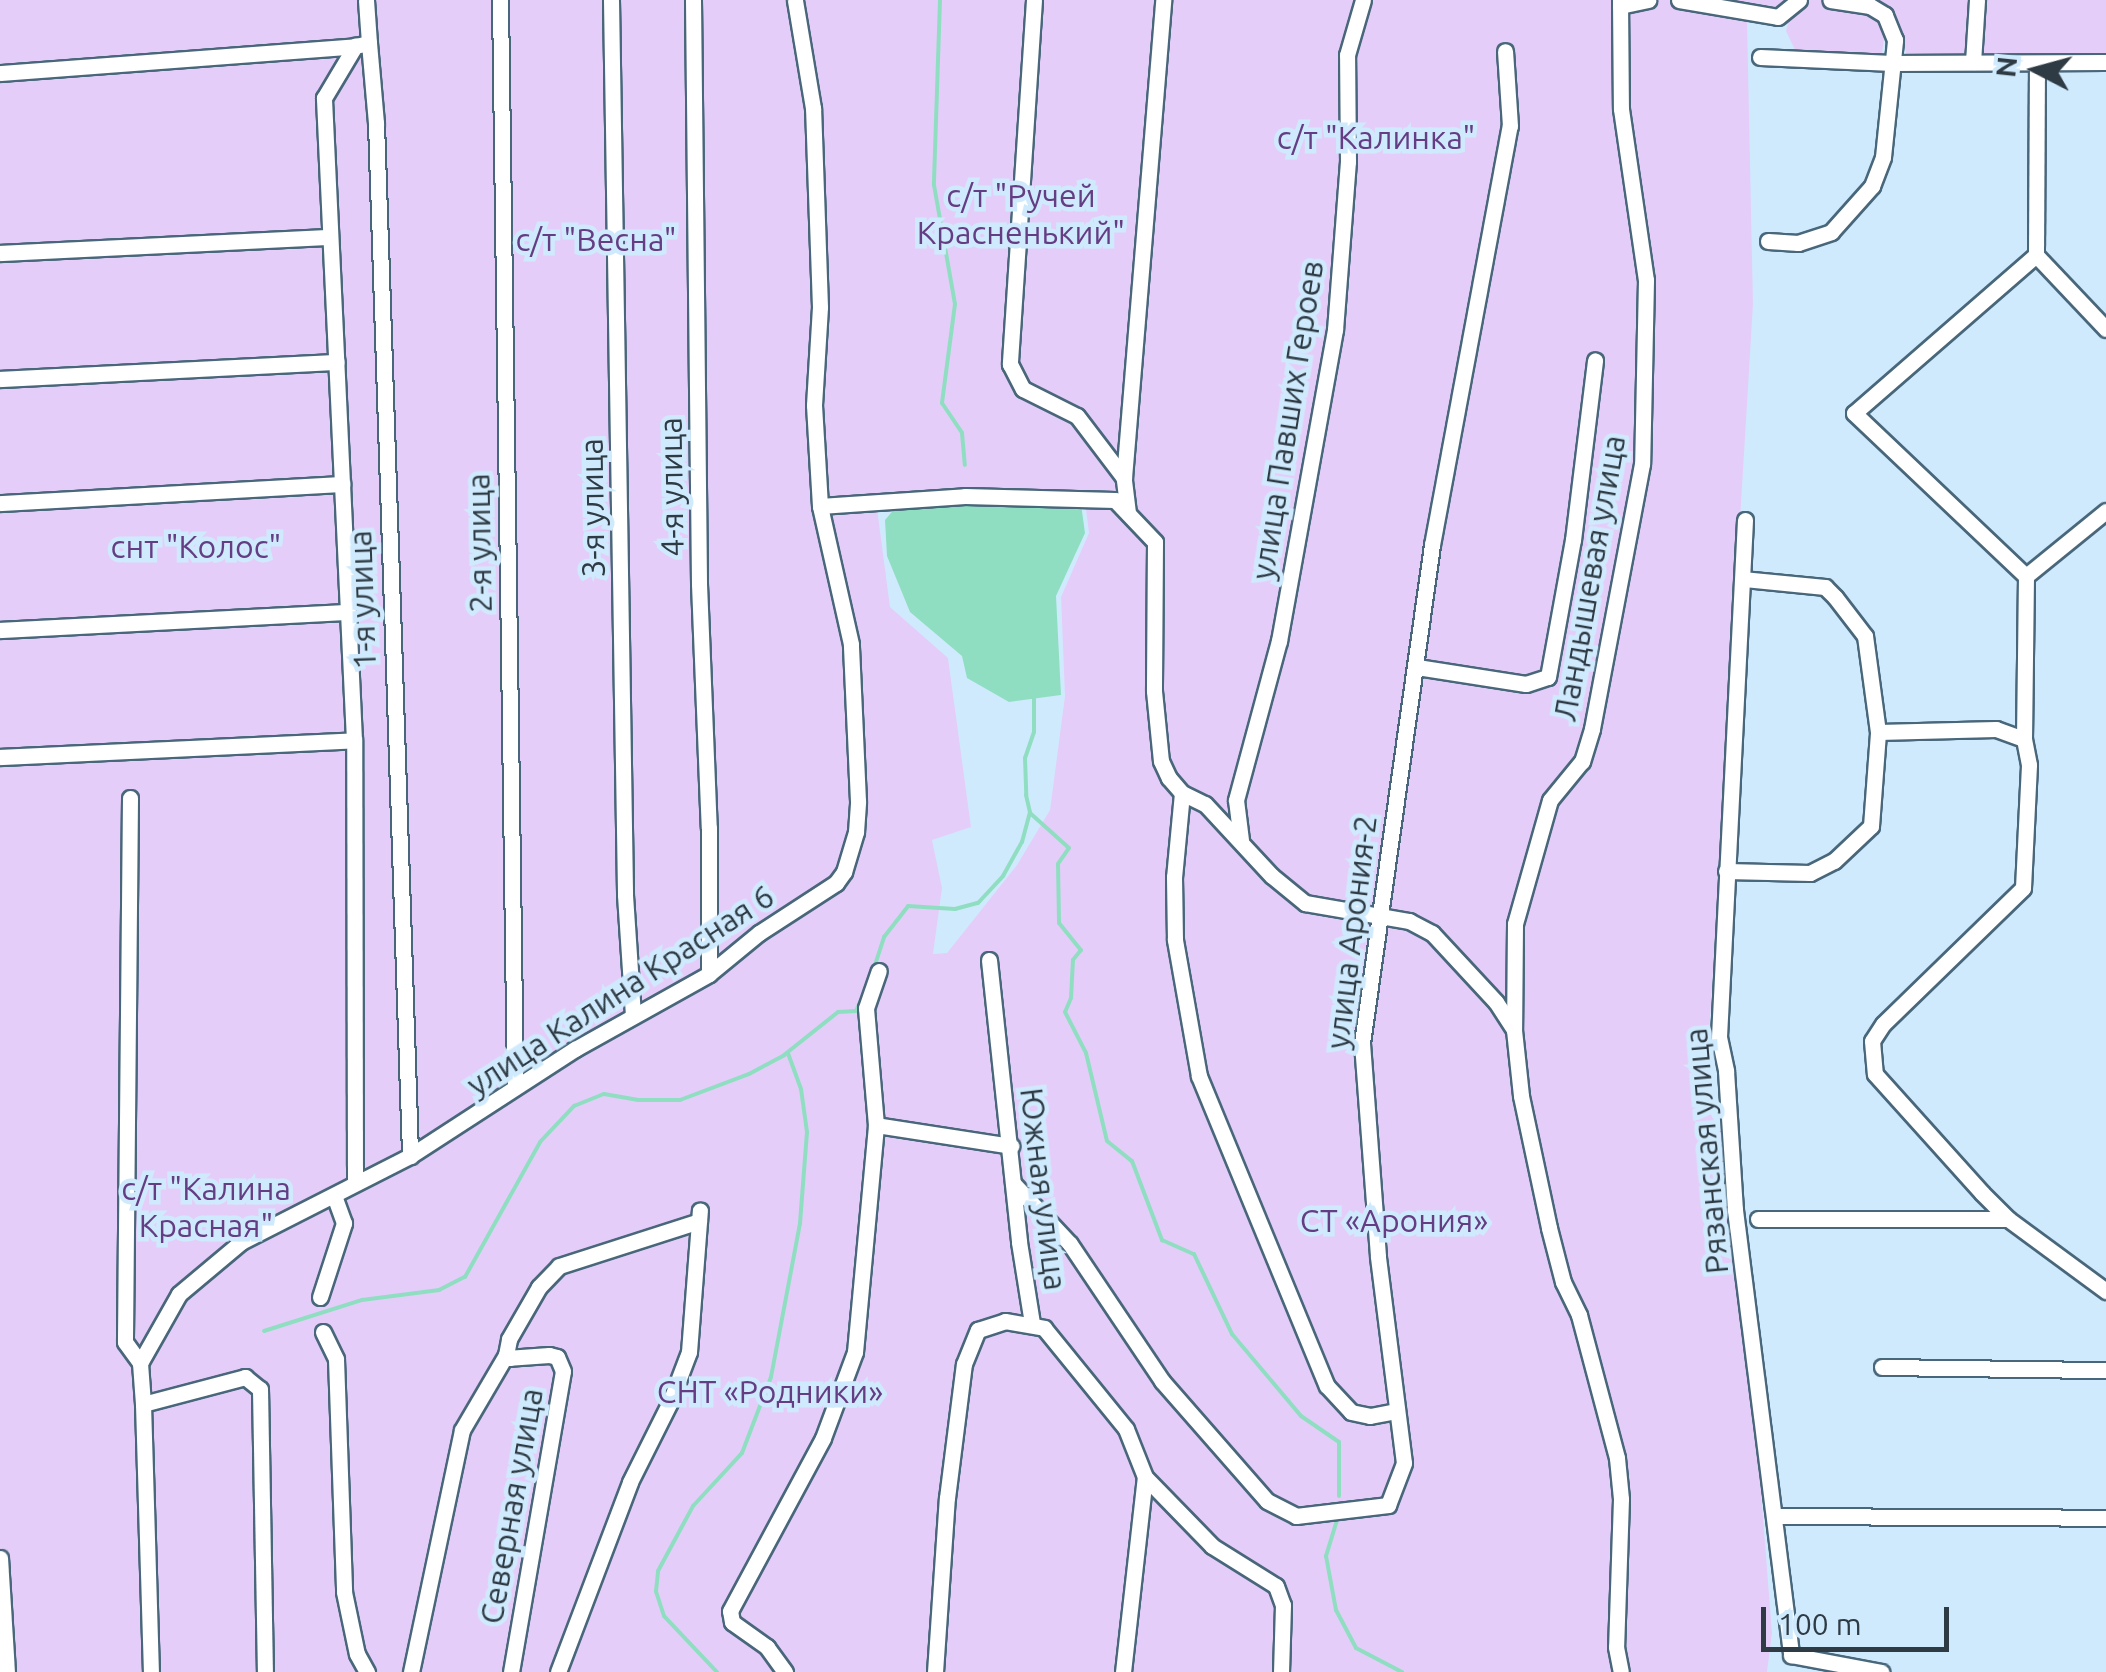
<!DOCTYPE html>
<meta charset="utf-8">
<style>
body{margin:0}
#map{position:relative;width:2106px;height:1672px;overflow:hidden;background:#d0eafd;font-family:Ubuntu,sans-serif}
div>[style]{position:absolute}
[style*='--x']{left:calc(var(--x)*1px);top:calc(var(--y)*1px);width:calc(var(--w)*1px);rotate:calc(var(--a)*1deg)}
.green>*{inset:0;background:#e4cef9}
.water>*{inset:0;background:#90dec1}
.stream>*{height:4px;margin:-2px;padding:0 2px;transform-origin:2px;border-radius:2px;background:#90dec1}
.roads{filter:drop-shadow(2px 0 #49677b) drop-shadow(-2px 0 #49677b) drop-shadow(0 2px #49677b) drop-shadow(0 -2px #49677b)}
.minor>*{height:15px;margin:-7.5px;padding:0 7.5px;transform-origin:7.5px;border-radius:7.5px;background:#fff}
span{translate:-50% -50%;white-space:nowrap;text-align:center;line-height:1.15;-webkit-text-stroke:9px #d0eafd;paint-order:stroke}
.park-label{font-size:32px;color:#643d83}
.street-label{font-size:32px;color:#2e3b44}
.north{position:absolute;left:1986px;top:20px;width:100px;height:100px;-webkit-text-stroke:8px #d0eafd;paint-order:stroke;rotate:276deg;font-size:28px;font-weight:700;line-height:40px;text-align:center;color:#2e3b44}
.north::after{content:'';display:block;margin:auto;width:35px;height:45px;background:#2e3b44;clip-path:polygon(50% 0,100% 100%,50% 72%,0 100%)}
.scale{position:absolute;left:1761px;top:1607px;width:188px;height:45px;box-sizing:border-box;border:5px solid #2e3b44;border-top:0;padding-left:12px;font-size:30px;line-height:35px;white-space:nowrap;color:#2e3b44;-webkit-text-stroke:8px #d0eafd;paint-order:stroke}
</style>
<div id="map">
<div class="green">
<i style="clip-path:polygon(evenodd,0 0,2106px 0,2106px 60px,1984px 58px,1967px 42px,1966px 54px,1906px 54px,1904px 39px,1884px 37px,1882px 54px,1796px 52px,1786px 31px,1788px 24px,1747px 19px,1753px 304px,1705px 1104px,1735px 1157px,1772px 1633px,1767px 1672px,0 1672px,0 0,875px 493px,1084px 493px,1089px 533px,1061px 597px,1065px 696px,1050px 810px,1017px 865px,947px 953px,933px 954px,942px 888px,932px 840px,971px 827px,948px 658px,890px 607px,875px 493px)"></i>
</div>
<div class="water">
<i style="clip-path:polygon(981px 502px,1081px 504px,1085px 533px,1056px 596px,1061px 695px,1009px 702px,967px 678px,962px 656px,910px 612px,887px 556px,885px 520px,897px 506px)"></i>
</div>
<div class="stream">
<i style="--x:940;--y:0;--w:185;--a:91.9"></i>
<i style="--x:934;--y:185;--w:121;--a:80"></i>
<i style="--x:955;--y:304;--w:100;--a:97.5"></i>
<i style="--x:942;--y:403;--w:36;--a:56"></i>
<i style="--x:962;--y:433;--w:32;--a:85"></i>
<i style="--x:1034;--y:697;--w:35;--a:90"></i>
<i style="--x:1034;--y:732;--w:28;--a:109"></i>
<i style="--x:1025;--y:758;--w:37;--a:88"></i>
<i style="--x:1026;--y:795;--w:18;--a:77"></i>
<i style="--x:1030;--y:813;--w:52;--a:41.9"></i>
<i style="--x:1069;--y:848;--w:19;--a:125"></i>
<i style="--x:1058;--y:864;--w:59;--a:89"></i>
<i style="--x:1059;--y:923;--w:35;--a:51"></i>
<i style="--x:1081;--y:950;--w:13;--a:129"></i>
<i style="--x:1073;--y:960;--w:38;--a:93"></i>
<i style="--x:1071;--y:998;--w:15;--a:113"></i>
<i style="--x:1065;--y:1012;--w:46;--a:62.9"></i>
<i style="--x:1086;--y:1053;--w:90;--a:76.6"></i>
<i style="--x:1107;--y:1141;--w:32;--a:39"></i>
<i style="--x:1132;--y:1161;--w:85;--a:69.2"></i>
<i style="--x:1162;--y:1240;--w:35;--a:24"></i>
<i style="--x:1194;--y:1254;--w:89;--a:64.6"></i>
<i style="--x:1232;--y:1334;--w:107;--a:49.9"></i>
<i style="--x:1301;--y:1416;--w:46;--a:34.4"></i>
<i style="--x:1339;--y:1442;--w:54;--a:90"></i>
<i style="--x:874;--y:968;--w:33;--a:-72"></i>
<i style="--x:884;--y:937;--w:39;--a:-52"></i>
<i style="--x:908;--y:906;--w:47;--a:3.7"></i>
<i style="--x:955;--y:909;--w:24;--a:-15"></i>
<i style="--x:978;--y:903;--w:37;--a:-47"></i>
<i style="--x:1003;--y:876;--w:39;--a:-61"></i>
<i style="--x:1022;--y:842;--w:30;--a:-75"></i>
<i style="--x:264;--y:1331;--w:103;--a:-17.6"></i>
<i style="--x:362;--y:1300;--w:78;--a:-7.4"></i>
<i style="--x:439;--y:1290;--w:29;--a:-27"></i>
<i style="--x:465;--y:1277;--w:154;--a:-60.9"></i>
<i style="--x:540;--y:1142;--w:50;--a:-46.6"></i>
<i style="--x:574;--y:1106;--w:32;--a:-22"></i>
<i style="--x:604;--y:1094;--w:35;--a:10"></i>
<i style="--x:638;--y:1100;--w:42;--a:0"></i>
<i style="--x:680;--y:1100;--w:74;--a:-20.6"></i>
<i style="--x:749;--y:1074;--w:40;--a:-28"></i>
<i style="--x:784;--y:1055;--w:69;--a:-38.5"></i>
<i style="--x:838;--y:1012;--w:18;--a:-3"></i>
<i style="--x:856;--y:1011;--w:12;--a:-66"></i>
<i style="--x:1337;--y:1520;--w:38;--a:107"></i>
<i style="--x:1326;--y:1556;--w:55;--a:79.5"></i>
<i style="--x:1336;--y:1610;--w:43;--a:62.2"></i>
<i style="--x:1356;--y:1648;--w:52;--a:27.6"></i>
<i style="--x:717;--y:1672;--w:77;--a:-133.4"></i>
<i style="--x:664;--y:1616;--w:26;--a:-108"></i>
<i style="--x:656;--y:1591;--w:20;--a:-84"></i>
<i style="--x:658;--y:1571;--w:74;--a:-61.7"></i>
<i style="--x:693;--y:1506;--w:72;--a:-47.2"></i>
<i style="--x:742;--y:1453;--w:81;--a:-69.1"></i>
<i style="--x:771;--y:1377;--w:157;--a:-79.3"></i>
<i style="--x:800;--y:1223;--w:91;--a:-85.6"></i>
<i style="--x:807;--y:1132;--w:43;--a:-97.9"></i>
<i style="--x:801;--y:1089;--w:37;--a:-110"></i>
</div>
<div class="roads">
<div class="minor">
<i style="--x:500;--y:0;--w:1085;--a:89.21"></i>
<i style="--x:611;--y:0;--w:895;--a:89.1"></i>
<i style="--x:625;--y:895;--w:119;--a:86.2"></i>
<i style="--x:693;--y:0;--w:584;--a:89.41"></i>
<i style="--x:699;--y:584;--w:244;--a:87.7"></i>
<i style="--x:709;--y:828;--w:146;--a:90"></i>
<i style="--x:1034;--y:0;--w:365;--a:93.8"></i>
<i style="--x:1010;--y:364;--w:28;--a:63"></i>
<i style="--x:1023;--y:389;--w:60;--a:26.6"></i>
<i style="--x:1077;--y:416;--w:78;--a:52.8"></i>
<i style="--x:1620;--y:0;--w:109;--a:89.5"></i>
<i style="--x:1621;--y:109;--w:173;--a:81.7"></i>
<i style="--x:1646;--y:280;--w:184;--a:91.2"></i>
<i style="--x:1642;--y:464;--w:270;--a:100.7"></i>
<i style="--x:1592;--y:729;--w:34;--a:107"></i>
<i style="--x:1582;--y:761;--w:50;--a:129.4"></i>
<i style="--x:1550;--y:800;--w:129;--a:105.8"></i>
<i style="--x:1515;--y:924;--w:106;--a:90.5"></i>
<i style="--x:1514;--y:1030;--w:66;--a:83.9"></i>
<i style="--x:1521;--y:1096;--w:135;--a:78"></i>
<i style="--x:1549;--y:1228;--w:56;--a:75.5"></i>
<i style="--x:1563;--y:1282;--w:37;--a:64"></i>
<i style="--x:1579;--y:1315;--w:148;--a:75.1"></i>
<i style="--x:1617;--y:1458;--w:41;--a:84.4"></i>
<i style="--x:1621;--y:1499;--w:148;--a:91.9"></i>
<i style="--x:1616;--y:1647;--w:25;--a:79"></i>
<i style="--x:1679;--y:0;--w:100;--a:9.7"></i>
<i style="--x:1778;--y:17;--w:27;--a:-39"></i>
<i style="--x:1620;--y:6;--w:29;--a:-12"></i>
<i style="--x:369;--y:43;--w:80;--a:85"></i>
<i style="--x:376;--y:123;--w:1034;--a:88.11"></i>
<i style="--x:1760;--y:57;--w:132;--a:2.6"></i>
<i style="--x:1892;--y:63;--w:214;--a:-0.3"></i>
<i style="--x:1973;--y:62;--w:62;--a:-86.3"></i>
<i style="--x:2037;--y:63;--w:192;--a:90.3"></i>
<i style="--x:2036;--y:255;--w:241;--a:139"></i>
<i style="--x:1854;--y:413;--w:237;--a:43.5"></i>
<i style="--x:2026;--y:576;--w:163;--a:90.7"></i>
<i style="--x:2024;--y:739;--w:26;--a:79"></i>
<i style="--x:2029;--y:765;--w:123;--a:92.8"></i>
<i style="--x:2023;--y:888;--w:195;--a:135.8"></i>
<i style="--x:1883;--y:1024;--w:20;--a:123"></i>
<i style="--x:1872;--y:1041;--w:33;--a:85"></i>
<i style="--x:1875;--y:1074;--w:160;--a:48"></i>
<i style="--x:1982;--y:1193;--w:37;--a:45"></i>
<i style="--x:2008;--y:1219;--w:122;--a:36.3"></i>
<i style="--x:0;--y:73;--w:356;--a:-4.3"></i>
<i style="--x:1768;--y:241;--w:30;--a:4"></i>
<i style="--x:1798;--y:243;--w:35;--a:-18"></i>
<i style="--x:1831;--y:232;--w:62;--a:-48.3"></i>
<i style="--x:1872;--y:186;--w:31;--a:-69"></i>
<i style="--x:1883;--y:157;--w:118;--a:-84.1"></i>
<i style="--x:1895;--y:40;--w:27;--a:-112"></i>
<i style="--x:1885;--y:15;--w:17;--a:-149"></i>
<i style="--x:1870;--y:6;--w:40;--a:-171.5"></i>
<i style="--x:0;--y:253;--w:330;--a:-2.8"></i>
<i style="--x:2036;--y:255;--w:102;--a:46.6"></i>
<i style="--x:0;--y:379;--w:337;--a:-2.9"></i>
<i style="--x:0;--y:503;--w:343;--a:-3.2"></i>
<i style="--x:820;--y:506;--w:145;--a:-3.9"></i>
<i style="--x:965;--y:496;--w:150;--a:1.5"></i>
<i style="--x:1115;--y:500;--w:58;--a:46.4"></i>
<i style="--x:1155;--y:542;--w:149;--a:90.4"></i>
<i style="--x:1154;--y:691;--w:70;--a:84.3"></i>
<i style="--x:1161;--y:761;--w:19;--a:65"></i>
<i style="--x:1169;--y:778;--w:20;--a:49"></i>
<i style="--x:1182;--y:793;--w:25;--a:26"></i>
<i style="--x:1205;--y:804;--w:98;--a:47.1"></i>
<i style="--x:1272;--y:876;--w:43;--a:39.3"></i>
<i style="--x:1305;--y:903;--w:106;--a:9.8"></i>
<i style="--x:1409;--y:921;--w:26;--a:28"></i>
<i style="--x:1432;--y:933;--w:94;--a:47.2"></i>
<i style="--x:1496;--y:1002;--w:33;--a:57"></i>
<i style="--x:1128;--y:513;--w:35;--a:-97"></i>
<i style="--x:1124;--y:478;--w:480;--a:-85.3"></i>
<i style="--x:1745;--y:520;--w:518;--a:92.88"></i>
<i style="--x:1719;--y:1037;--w:35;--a:78"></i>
<i style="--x:1726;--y:1071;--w:139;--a:86.3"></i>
<i style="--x:1735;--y:1210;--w:449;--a:82.8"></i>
<i style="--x:1791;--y:1655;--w:92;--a:10.7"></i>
<i style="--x:2026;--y:576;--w:103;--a:-39.1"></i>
<i style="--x:0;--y:630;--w:348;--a:-3"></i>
<i style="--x:1417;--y:667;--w:110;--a:8.9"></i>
<i style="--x:1526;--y:684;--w:23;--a:-18"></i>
<i style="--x:1548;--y:677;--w:139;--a:-79.7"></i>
<i style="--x:1573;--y:540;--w:181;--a:-83"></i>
<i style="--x:1878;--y:732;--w:118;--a:-1.5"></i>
<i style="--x:1996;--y:729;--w:30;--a:20"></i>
<i style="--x:0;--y:757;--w:354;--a:-2.7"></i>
<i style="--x:1182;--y:793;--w:84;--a:95.4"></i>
<i style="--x:1174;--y:877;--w:63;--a:89.1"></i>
<i style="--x:1175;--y:940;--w:138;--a:80"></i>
<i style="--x:1199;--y:1076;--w:335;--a:67.6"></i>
<i style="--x:1327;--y:1386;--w:35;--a:47"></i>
<i style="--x:1351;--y:1412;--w:19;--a:12"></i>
<i style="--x:1370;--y:1416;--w:26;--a:-11"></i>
<i style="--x:130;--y:798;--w:544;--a:90.53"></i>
<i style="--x:125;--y:1342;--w:26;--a:54"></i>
<i style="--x:140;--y:1363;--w:41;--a:85.8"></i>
<i style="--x:143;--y:1404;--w:268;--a:88.3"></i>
<i style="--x:1241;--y:840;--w:40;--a:-97.1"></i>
<i style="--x:1236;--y:800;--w:165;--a:-74.9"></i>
<i style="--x:1279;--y:641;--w:316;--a:-79.8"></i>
<i style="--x:1335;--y:330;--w:169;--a:-85.6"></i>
<i style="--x:1348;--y:162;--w:107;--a:-90.5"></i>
<i style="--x:1347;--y:55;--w:57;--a:-73.8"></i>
<i style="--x:1726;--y:871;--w:84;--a:1.4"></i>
<i style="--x:1810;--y:873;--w:27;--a:-27"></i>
<i style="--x:1834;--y:861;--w:51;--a:-43.4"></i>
<i style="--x:1871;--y:826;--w:94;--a:-85.7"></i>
<i style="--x:1878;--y:732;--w:97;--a:-97.7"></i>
<i style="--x:1865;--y:636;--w:49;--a:-127.6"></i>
<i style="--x:1835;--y:597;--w:14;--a:-135"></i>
<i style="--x:1825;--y:587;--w:81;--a:-174.4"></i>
<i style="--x:989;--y:960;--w:284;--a:83.9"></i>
<i style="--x:1019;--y:1242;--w:82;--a:80.9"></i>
<i style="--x:876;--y:1125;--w:137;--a:8.8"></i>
<i style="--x:355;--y:1182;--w:442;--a:-90.1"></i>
<i style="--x:354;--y:740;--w:643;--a:-92.68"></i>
<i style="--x:324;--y:98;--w:61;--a:-59.2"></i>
<i style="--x:355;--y:46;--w:14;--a:-12"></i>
<i style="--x:369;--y:43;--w:43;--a:-94"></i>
<i style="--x:1013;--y:1183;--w:83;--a:46.9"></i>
<i style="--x:1070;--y:1244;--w:165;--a:56.1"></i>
<i style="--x:1162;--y:1381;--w:159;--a:48.8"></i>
<i style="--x:1267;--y:1501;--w:33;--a:27"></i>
<i style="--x:1296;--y:1516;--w:93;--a:-6.8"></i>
<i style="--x:1388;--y:1505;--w:45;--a:-69.1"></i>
<i style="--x:1404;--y:1463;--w:209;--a:-97.2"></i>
<i style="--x:1378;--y:1256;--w:214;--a:-94.3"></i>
<i style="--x:1362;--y:1043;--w:503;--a:-82"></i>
<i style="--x:1432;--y:545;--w:426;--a:-79.5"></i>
<i style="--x:1510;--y:126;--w:75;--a:-93.8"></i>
<i style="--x:1758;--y:1219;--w:250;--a:0"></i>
<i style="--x:320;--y:1297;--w:78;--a:-72"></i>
<i style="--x:344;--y:1223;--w:29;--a:-110"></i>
<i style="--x:323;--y:1332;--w:30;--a:64"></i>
<i style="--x:336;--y:1359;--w:233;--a:88"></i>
<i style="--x:344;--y:1592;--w:63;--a:78.2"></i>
<i style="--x:357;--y:1654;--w:21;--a:61"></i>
<i style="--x:140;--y:1363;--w:79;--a:-60.5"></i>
<i style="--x:179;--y:1294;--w:81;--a:-40"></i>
<i style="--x:241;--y:1242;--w:190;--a:-27"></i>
<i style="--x:410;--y:1156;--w:197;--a:-33"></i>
<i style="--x:575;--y:1049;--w:154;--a:-29.2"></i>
<i style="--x:709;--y:974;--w:65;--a:-39.4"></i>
<i style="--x:759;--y:933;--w:92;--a:-33"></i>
<i style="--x:836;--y:883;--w:14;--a:-54"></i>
<i style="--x:844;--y:872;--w:42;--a:-73.3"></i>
<i style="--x:856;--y:832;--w:31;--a:-86"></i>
<i style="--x:858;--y:801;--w:157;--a:-92.6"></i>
<i style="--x:851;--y:644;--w:141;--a:-102.7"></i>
<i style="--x:820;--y:506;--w:101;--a:-93.4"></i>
<i style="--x:814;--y:405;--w:98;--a:-86.5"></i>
<i style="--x:820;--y:307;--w:199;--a:-92"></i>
<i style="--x:813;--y:108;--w:109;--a:-99.5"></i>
<i style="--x:1882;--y:1367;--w:224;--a:0.8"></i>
<i style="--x:143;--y:1404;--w:106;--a:-14.8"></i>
<i style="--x:245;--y:1377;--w:19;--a:39"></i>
<i style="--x:260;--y:1389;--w:283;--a:89"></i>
<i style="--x:1774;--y:1516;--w:332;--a:0.3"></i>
<i style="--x:0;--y:1558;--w:114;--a:86.5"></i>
<i style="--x:411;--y:1672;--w:247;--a:-78.1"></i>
<i style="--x:462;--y:1430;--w:87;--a:-59.6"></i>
<i style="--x:511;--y:1672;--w:305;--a:-80.2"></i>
<i style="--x:563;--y:1371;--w:15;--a:-113"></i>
<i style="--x:557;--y:1357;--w:8;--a:-166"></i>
<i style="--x:549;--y:1355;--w:39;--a:176"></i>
<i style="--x:510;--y:1358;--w:5;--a:-143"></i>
<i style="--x:506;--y:1355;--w:16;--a:-79"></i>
<i style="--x:509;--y:1339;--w:60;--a:-60"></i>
<i style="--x:539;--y:1287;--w:29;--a:-46"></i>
<i style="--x:559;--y:1266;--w:147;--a:-17.8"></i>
<i style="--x:558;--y:1672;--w:203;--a:-69.2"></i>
<i style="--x:630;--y:1482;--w:89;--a:-63.4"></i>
<i style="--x:670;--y:1402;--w:53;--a:-69.2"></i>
<i style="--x:689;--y:1352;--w:142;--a:-85.6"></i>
<i style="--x:785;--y:1672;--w:31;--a:-126"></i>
<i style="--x:767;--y:1647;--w:43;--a:-144.5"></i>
<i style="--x:732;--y:1622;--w:11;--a:-100"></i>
<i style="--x:730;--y:1611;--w:196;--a:-61.7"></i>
<i style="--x:823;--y:1438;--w:92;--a:-69.6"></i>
<i style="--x:855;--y:1352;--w:228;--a:-84.7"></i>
<i style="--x:876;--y:1125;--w:117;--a:-94.9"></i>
<i style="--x:866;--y:1008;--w:39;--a:-71"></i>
<i style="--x:935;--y:1672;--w:174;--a:-86.1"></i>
<i style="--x:947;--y:1498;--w:135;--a:-82.8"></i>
<i style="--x:964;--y:1364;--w:37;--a:-68"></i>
<i style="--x:978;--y:1330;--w:28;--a:-18"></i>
<i style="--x:1005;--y:1321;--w:40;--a:10"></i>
<i style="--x:1044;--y:1328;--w:130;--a:50.9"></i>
<i style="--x:1126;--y:1429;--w:52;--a:68.4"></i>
<i style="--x:1145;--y:1477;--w:96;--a:45.8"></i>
<i style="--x:1212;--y:1546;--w:75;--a:32"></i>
<i style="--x:1276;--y:1586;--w:20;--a:70"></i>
<i style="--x:1283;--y:1605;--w:67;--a:91.7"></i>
<i style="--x:1123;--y:1672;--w:196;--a:-83.6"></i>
</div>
</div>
<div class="park-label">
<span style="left:1376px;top:137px">с/т "Калинка"</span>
<span style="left:1021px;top:214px">с/т "Ручей<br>Красненький"</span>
<span style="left:596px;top:239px">с/т "Весна"</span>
<span style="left:196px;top:546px">снт "Колос"</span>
<span style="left:206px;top:1207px">с/т "Калина<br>Красная"</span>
<span style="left:1394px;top:1220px">СТ «Арония»</span>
<span style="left:770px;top:1391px">СНТ «Родники»</span>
</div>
<div class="street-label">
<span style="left:1287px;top:420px;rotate:-81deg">улица Павших Героев</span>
<span style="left:671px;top:487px;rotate:-91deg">4-я улица</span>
<span style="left:592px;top:508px;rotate:-91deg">3-я улица</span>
<span style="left:479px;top:543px;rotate:-91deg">2-я улица</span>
<span style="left:1589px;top:578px;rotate:-80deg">Ландышевая улица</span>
<span style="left:362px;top:600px;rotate:-92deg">1-я улица</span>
<span style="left:1351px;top:932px;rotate:-83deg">улица Арония-2</span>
<span style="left:620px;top:990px;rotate:-33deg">улица Калина Красная 6</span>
<span style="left:1706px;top:1151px;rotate:-95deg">Рязанская улица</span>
<span style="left:1044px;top:1189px;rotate:83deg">Южная улица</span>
<span style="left:511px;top:1506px;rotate:-80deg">Северная улица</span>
</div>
<div class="north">N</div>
<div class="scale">100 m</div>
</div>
